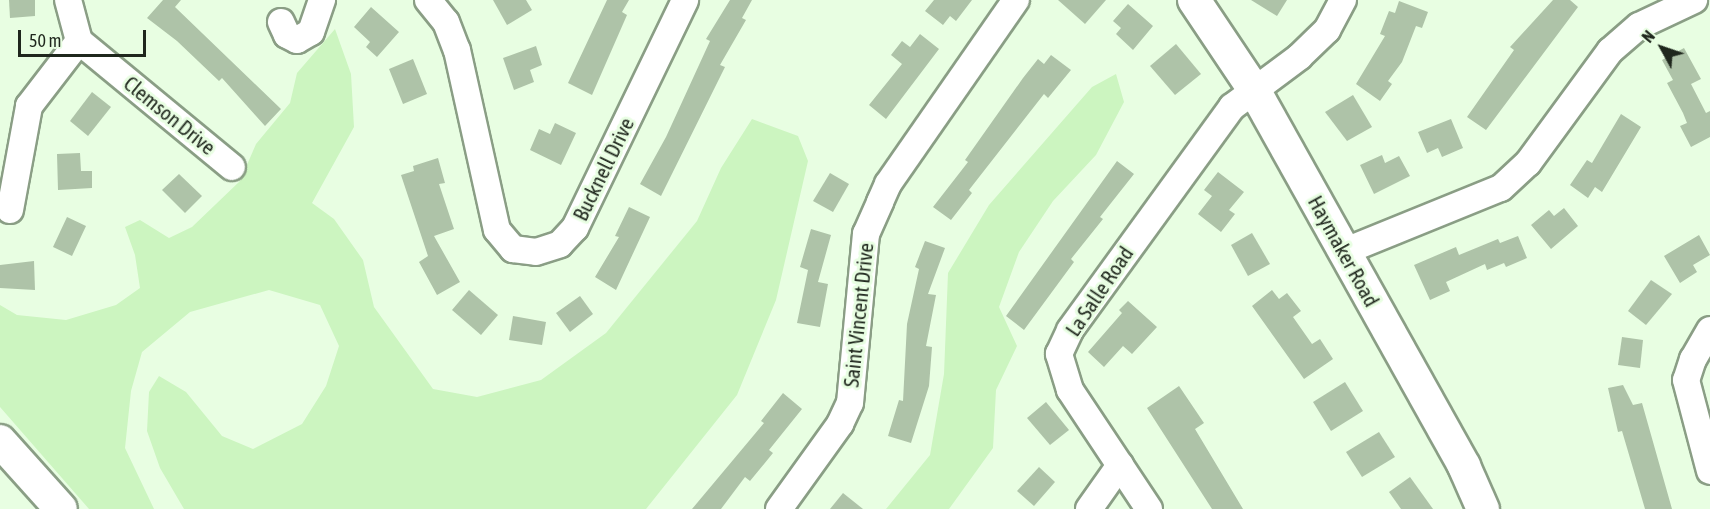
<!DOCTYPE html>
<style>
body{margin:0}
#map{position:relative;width:1710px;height:509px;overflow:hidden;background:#e8fee2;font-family:"Asap Condensed",sans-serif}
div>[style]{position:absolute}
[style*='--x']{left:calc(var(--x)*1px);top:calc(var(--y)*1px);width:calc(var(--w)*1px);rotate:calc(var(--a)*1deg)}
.green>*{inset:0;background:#ccf5c0}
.building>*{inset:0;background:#aec3a8}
.roads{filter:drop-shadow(2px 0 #8a9e85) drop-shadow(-2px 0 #8a9e85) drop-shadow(0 2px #8a9e85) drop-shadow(0 -2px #8a9e85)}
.minor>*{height:26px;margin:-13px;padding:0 13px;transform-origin:13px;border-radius:13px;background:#fff}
.major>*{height:32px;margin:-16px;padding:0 16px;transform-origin:16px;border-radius:16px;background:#fff}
span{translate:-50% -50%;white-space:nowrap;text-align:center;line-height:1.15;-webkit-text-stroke:6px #e8fee2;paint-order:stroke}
.street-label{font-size:21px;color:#1f271d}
.north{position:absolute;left:1632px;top:18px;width:60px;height:60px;-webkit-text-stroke:4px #e8fee2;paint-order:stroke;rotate:310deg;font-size:16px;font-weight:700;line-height:24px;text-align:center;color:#1f271d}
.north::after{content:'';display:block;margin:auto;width:21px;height:27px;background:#1f271d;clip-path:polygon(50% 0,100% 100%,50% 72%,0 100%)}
.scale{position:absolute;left:18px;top:30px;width:128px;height:27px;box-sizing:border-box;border:3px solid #1f271d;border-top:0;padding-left:8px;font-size:18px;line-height:21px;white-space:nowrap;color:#1f271d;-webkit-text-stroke:4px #e8fee2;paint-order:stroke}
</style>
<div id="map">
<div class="green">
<i style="clip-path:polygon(335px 29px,351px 74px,354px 127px,312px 203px,334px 219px,363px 260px,374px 307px,433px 389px,477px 397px,541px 380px,606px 333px,697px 221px,721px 168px,752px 119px,798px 136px,808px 161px,776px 300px,737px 395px,646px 509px,184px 509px,160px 468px,147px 431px,149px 392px,159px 376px,186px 392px,222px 436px,253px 449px,302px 424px,326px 386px,339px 346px,320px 305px,269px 290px,190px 312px,142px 352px,131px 391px,125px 448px,154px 509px,89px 509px,0 407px,0 305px,17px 315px,66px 320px,116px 305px,140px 288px,135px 255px,125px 227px,140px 220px,169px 238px,192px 227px,240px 181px,256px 144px,290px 103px,297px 73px)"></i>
<i style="clip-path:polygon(1116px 74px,1124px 102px,1096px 155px,1053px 201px,1019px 252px,999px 307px,1017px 346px,996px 390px,993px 448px,949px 509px,886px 509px,930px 455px,944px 374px,948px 273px,989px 205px,1092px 87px)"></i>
</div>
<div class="building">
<i style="clip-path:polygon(9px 0,35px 0,35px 16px,10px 18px)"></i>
<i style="clip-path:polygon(163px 0,181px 0,175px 7px,281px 109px,265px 126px,222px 78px,219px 81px,177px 41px,147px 18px)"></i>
<i style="clip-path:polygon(493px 0,526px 0,532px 10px,507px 25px)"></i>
<i style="clip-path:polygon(607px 0,629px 0,622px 12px,627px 15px,592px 95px,568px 83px)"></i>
<i style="clip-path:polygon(730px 0,752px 0,742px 18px,746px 20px,720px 65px,725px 67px,661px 196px,640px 184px,666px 137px,710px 41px,706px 39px)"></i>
<i style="clip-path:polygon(934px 0,972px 0,956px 21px,950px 16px,943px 25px,925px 11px)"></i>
<i style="clip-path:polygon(1058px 0,1106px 0,1085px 24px)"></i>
<i style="clip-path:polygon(1251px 0,1287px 0,1277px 16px)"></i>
<i style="clip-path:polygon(1553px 0,1570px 0,1578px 7px,1486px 130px,1467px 117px,1514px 50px,1510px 47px)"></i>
<i style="clip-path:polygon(1399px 1px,1428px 12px,1422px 28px,1416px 26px,1402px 62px,1388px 81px,1392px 84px,1380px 101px,1356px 84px,1385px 36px,1380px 34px,1389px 11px,1395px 13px)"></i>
<i style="clip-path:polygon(1128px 4px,1153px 26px,1133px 50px,1116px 34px,1121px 28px,1113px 21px)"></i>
<i style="clip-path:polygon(371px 7px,399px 32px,377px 57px,366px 47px,370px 42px,354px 27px)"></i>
<i style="clip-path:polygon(920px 34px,939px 49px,886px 119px,869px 105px,902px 64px,891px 55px,902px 41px,910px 47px)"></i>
<i style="clip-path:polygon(1176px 44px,1201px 74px,1175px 95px,1150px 66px)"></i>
<i style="clip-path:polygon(536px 46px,542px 65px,530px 70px,534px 82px,514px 90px,503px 58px)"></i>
<i style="clip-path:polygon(1684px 48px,1701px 79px,1691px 84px,1706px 113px,1710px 111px,1710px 137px,1691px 147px,1680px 126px,1687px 123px,1683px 113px,1667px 83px,1673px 80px,1662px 60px)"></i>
<i style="clip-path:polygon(1051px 55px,1071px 70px,1048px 98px,1044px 94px,969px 190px,972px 193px,951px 220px,933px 207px,968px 162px,965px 160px,1023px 78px,1038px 59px,1044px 64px)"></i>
<i style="clip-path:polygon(413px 59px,427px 94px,403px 104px,389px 69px)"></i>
<i style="clip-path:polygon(92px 92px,111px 107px,88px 136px,70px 121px)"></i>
<i style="clip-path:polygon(1353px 95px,1372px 127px,1347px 141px,1325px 112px)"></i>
<i style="clip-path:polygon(1621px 114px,1641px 127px,1602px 192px,1595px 187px,1588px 198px,1570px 185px,1587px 160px,1592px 163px)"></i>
<i style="clip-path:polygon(1451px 119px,1463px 148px,1442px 157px,1438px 148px,1427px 153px,1418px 132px)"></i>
<i style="clip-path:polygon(555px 123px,576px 133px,561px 165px,530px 150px,539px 129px,550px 134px)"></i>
<i style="clip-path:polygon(80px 153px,81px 171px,92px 171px,92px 188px,58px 190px,57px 154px)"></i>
<i style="clip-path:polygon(1382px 155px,1385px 163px,1399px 156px,1410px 176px,1374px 194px,1360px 165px)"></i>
<i style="clip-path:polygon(438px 158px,445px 183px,439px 184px,454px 229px,434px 236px,460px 282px,437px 295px,419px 262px,428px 256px,401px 175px,414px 171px,413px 166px)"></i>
<i style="clip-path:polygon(1117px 161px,1134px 174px,1100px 217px,1103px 219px,1071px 259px,1074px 262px,1024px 330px,1006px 316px)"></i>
<i style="clip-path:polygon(1218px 172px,1244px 192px,1229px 210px,1235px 214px,1221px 232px,1198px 214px,1212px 196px,1204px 190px)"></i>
<i style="clip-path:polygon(830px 173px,849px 184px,833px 212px,813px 201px)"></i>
<i style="clip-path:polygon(179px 174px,202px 196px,185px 213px,162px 190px)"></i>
<i style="clip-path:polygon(629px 207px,650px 217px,616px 290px,595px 277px,619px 237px,615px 236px)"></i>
<i style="clip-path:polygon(1564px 208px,1578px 226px,1551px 249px,1531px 225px,1549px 210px,1554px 216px)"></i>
<i style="clip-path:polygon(67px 217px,86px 226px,72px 256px,53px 247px)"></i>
<i style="clip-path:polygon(811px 229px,831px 235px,818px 282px,828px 284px,820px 327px,797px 323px,808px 270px,800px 267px)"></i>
<i style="clip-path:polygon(1252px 233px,1270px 264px,1248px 276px,1231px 245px)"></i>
<i style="clip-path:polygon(1699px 235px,1710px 255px,1693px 265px,1697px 272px,1680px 283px,1664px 256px)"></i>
<i style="clip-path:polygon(1518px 236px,1527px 258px,1506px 267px,1504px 263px,1487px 270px,1485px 264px,1446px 282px,1450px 291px,1430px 300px,1414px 265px,1456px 247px,1459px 255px,1498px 239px,1500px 243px)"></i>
<i style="clip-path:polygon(925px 241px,945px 248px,928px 294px,936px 295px,926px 346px,932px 347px,929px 386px,911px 443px,888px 436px,899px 400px,903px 401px,907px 324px,919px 269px,915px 267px)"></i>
<i style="clip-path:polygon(34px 261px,35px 290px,0 288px,0 265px)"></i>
<i style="clip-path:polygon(1651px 280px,1672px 294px,1646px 325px,1628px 311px)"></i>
<i style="clip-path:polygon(469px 290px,498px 315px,481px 335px,452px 310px)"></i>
<i style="clip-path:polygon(1272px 290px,1279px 299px,1287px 293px,1301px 311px,1293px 317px,1312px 344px,1320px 339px,1333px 359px,1304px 379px,1252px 306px)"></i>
<i style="clip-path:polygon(580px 296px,593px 314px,570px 332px,556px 313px)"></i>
<i style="clip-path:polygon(1128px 301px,1157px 327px,1132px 354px,1123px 346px,1104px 367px,1088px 352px,1122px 313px,1119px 310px)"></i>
<i style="clip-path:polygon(513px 316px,546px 322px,542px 345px,509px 340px)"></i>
<i style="clip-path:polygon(1622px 337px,1643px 340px,1640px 368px,1618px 365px)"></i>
<i style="clip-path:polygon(1345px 382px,1363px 411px,1331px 431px,1313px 402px)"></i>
<i style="clip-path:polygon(1623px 385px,1633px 405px,1642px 403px,1672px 509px,1645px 509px,1622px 431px,1618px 432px,1608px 388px)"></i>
<i style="clip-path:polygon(1179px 386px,1204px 423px,1195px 429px,1243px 509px,1212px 509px,1147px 408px)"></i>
<i style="clip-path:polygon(783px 393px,802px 409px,769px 450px,773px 453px,750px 481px,745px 477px,721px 509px,692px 509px,764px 423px,761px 421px)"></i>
<i style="clip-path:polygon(1046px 402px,1069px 430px,1050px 445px,1027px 418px)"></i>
<i style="clip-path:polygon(1379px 432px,1395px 457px,1362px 477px,1346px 452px)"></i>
<i style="clip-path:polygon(1039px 467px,1055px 482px,1034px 506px,1017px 491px)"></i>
<i style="clip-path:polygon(1410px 477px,1433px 509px,1401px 509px,1389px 492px)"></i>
<i style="clip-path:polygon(843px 493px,863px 509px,830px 509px)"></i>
</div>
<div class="roads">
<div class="minor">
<i style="--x:428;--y:0;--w:28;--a:51"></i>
<i style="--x:446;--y:22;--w:30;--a:69"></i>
<i style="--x:457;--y:50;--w:184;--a:77.5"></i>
<i style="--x:497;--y:230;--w:25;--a:50"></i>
<i style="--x:513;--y:249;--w:23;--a:7"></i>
<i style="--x:536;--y:252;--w:25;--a:-18"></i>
<i style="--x:560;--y:244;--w:22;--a:-47"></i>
<i style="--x:575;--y:228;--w:253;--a:-64.2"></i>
<i style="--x:281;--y:22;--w:14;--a:65"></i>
<i style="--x:287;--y:35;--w:11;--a:27"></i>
<i style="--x:297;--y:40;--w:16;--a:-30"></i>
<i style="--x:311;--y:32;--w:34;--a:-71"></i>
<i style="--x:79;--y:41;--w:198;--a:39.5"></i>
<i style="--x:10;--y:210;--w:106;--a:-79.6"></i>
<i style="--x:29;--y:106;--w:82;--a:-52.4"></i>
<i style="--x:79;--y:41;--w:42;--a:-105"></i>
<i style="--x:1343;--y:252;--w:170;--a:-22.1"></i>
<i style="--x:1501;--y:188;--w:37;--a:-43"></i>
<i style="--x:1528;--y:163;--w:139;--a:-53.8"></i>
<i style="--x:1610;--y:51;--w:38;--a:-41"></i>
<i style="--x:1639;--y:26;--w:61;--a:-25.3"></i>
<i style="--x:1710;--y:330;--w:34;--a:120"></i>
<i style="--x:1693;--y:359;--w:22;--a:108"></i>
<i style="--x:1686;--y:380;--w:94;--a:75.2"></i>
<i style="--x:779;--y:509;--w:105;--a:-54.3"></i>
<i style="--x:840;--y:424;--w:23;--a:-65"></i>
<i style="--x:850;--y:403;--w:170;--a:-84.6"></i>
<i style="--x:866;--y:234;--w:35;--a:-66"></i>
<i style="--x:880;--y:202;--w:20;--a:-66"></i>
<i style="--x:888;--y:184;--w:224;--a:-55.2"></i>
<i style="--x:1089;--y:509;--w:54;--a:-54.8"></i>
<i style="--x:1149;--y:509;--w:143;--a:-123.6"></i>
<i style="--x:1070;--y:390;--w:38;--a:-107"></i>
<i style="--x:1059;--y:354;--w:26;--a:-65"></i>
<i style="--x:1070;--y:330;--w:276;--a:-54"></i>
<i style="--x:1232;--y:107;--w:84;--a:-36.7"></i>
<i style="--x:1299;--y:57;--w:39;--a:-44"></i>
<i style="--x:1327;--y:30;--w:34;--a:-62"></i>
</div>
<div class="major">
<i style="--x:1194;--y:0;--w:106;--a:56.2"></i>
<i style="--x:1253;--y:88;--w:433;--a:60.8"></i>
<i style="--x:1464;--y:466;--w:47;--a:66.2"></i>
<i style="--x:0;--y:441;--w:91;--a:48.1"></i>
</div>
</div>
<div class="street-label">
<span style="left:170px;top:115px;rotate:39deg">Clemson Drive</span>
<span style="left:603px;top:169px;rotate:-64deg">Bucknell Drive</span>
<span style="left:1344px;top:251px;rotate:61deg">Haymaker Road</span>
<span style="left:1099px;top:291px;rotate:-56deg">La Salle Road</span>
<span style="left:858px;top:315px;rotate:-84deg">Saint Vincent Drive</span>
</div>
<div class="north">N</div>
<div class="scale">50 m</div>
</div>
